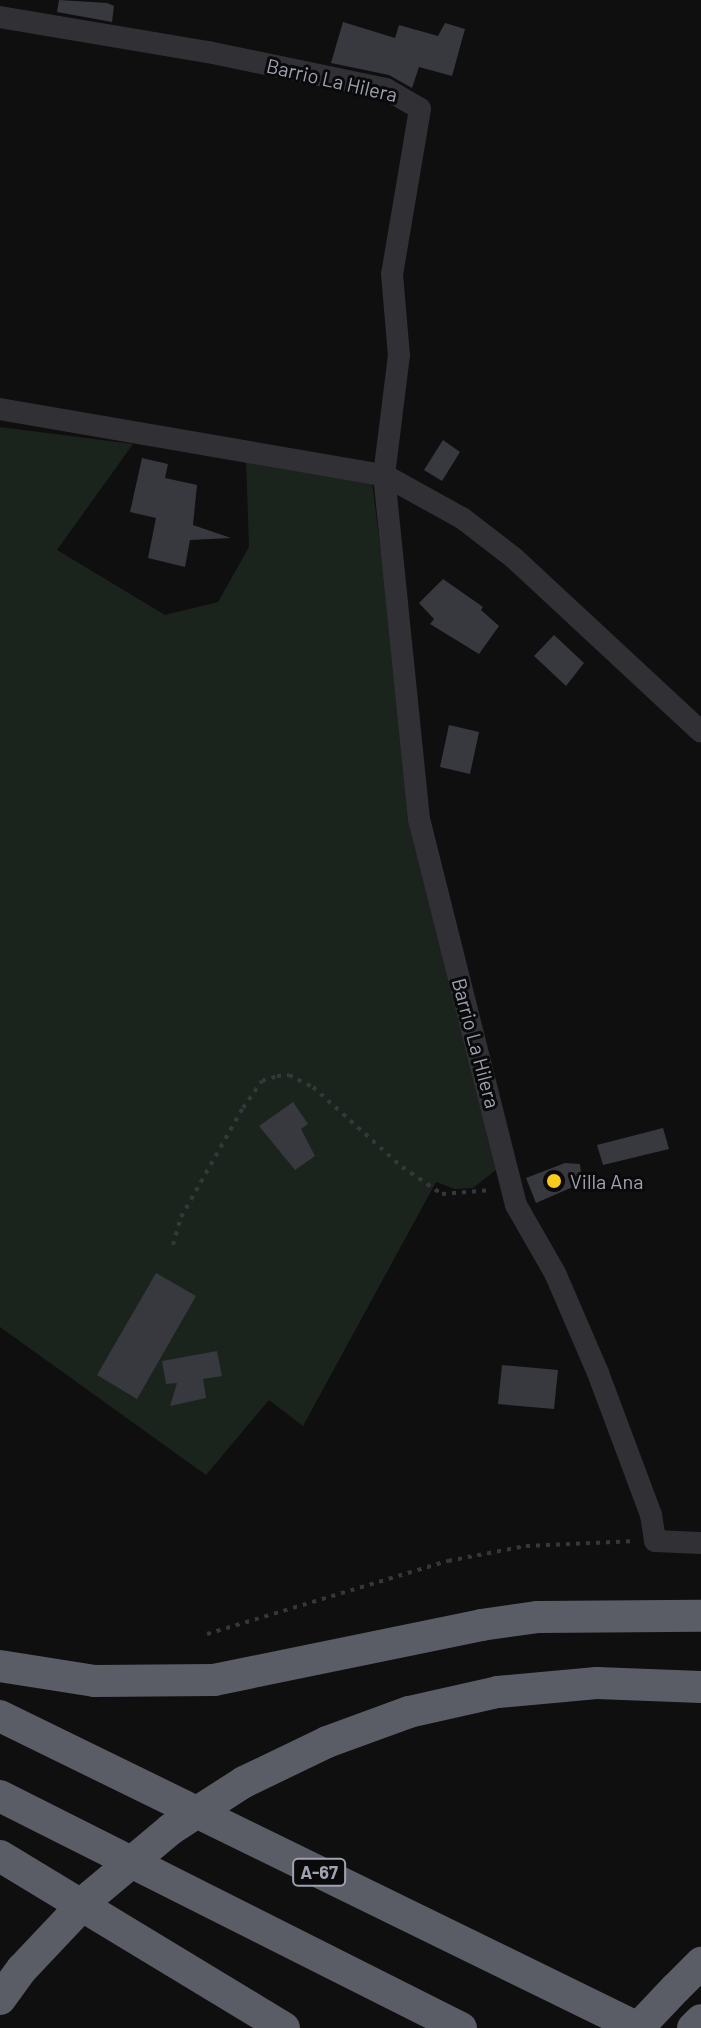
<!DOCTYPE html>
<style>
body{margin:0}
#map{position:relative;width:701px;height:2028px;overflow:hidden;background:#0f0f10;font-family:Barlow,sans-serif}
div>[style]{position:absolute}
[style*='--x']{left:calc(var(--x)*1px);top:calc(var(--y)*1px);width:calc(var(--w)*1px);rotate:calc(var(--a)*1deg)}
.green>*{inset:0;background:#1b231d}
.building>*{inset:0;background:#38393e}
.path>*{height:4px;margin-top:-2px;transform-origin:0;background:repeating-linear-gradient(90deg,#36373c 0 4px,transparent 0 10px)}
.minor>*{height:22px;margin:-11px;padding:0 11px;transform-origin:11px;border-radius:11px;background:#303035}
.highway>*{height:32px;margin:-16px;padding:0 16px;transform-origin:16px;border-radius:16px;background:#5b5d66}
.highway-bridge>*{height:32px;margin:-16px;padding:0 16px;transform-origin:16px;border-radius:16px;background:#5b5d66}
.dots>*{width:22px;height:22px;translate:-50% -50%;box-sizing:border-box;border:4px solid #0a0a0b;border-radius:50%}
span{translate:-50% -50%;white-space:nowrap;text-align:center;line-height:1.15;-webkit-text-stroke:6px #0a0a0b;paint-order:stroke}
.shield-label span{padding:2px 6px;background:#0a0a0b;border:2px solid;border-radius:6px;-webkit-text-stroke-width:0}
.shield-label{font-size:18px;color:#9fa2b2;font-weight:700}
.street-label{font-size:20px;color:#9fa2b2}
.poi-label{font-size:20px;color:#9fa2b2}
.left{translate:0 -50%;text-align:left}
</style>
<div id="map">
<div class="green">
<i style="clip-path:polygon(0 427px,133px 444px,57px 550px,165px 615px,218px 602px,249px 547px,246px 460px,372px 481px,413px 810px,502px 1165px,473px 1188px,455px 1189px,436px 1182px,303px 1426px,269px 1400px,206px 1475px,0 1327px)"></i>
</div>
<div class="building">
<i style="clip-path:polygon(59px 0,107px 3px,114px 6px,112px 22px,57px 12px)"></i>
<i style="clip-path:polygon(343px 22px,395px 38px,399px 25px,438px 36px,445px 23px,465px 29px,452px 76px,419px 67px,412px 88px,389px 75px,331px 63px)"></i>
<i style="clip-path:polygon(443px 440px,460px 452px,442px 481px,424px 470px)"></i>
<i style="clip-path:polygon(142px 458px,168px 464px,165px 478px,197px 485px,193px 525px,231px 538px,190px 540px,185px 567px,148px 558px,156px 518px,130px 512px)"></i>
<i style="clip-path:polygon(443px 579px,483px 607px,481px 610px,499px 626px,479px 654px,430px 624px,434px 619px,419px 603px)"></i>
<i style="clip-path:polygon(554px 635px,584px 663px,566px 686px,534px 656px)"></i>
<i style="clip-path:polygon(449px 725px,479px 732px,470px 774px,440px 767px)"></i>
<i style="clip-path:polygon(293px 1102px,308px 1124px,301px 1129px,315px 1156px,295px 1170px,259px 1126px)"></i>
<i style="clip-path:polygon(663px 1128px,669px 1149px,603px 1165px,597px 1145px)"></i>
<i style="clip-path:polygon(565px 1163px,580px 1164px,582px 1183px,536px 1203px,526px 1178px)"></i>
<i style="clip-path:polygon(156px 1273px,196px 1296px,137px 1399px,97px 1375px)"></i>
<i style="clip-path:polygon(217px 1351px,222px 1376px,203px 1379px,206px 1398px,170px 1406px,177px 1383px,166px 1384px,162px 1361px)"></i>
<i style="clip-path:polygon(502px 1365px,558px 1370px,554px 1409px,498px 1404px)"></i>
</div>
<div class="path">
<i style="--x:173;--y:1245;--w:29;--a:-74"></i>
<i style="--x:181;--y:1217;--w:125;--a:-60.4"></i>
<i style="--x:243;--y:1108;--w:33;--a:-55"></i>
<i style="--x:262;--y:1081;--w:16;--a:-18"></i>
<i style="--x:277;--y:1076;--w:12;--a:-5"></i>
<i style="--x:289;--y:1075;--w:27;--a:27"></i>
<i style="--x:313;--y:1087;--w:120;--a:42"></i>
<i style="--x:402;--y:1167;--w:48;--a:34"></i>
<i style="--x:442;--y:1194;--w:50;--a:-4.6"></i>
<i style="--x:207;--y:1634;--w:252;--a:-16.9"></i>
<i style="--x:448;--y:1561;--w:79;--a:-10.9"></i>
<i style="--x:526;--y:1546;--w:110;--a:-2.6"></i>
</div>
<div class="minor">
<i style="--x:0;--y:17;--w:211;--a:9.6"></i>
<i style="--x:208;--y:52;--w:182;--a:11.7"></i>
<i style="--x:386;--y:89;--w:39;--a:30"></i>
<i style="--x:420;--y:109;--w:167;--a:99.6"></i>
<i style="--x:392;--y:274;--w:81;--a:85.1"></i>
<i style="--x:399;--y:355;--w:121;--a:97.1"></i>
<i style="--x:384;--y:475;--w:346;--a:84.2"></i>
<i style="--x:419;--y:819;--w:398;--a:75.9"></i>
<i style="--x:516;--y:1205;--w:78;--a:60.2"></i>
<i style="--x:555;--y:1273;--w:109;--a:66.7"></i>
<i style="--x:598;--y:1373;--w:152;--a:69.5"></i>
<i style="--x:651;--y:1515;--w:26;--a:81"></i>
<i style="--x:655;--y:1541;--w:46;--a:2.5"></i>
<i style="--x:0;--y:409;--w:390;--a:9.8"></i>
<i style="--x:384;--y:475;--w:89;--a:28.9"></i>
<i style="--x:462;--y:518;--w:66;--a:37.6"></i>
<i style="--x:514;--y:558;--w:255;--a:42.9"></i>
</div>
<div class="highway">
<i style="--x:0;--y:1666;--w:96;--a:9"></i>
<i style="--x:95;--y:1681;--w:119;--a:-0.5"></i>
<i style="--x:214;--y:1680;--w:273;--a:-11.6"></i>
<i style="--x:481;--y:1625;--w:58;--a:-8"></i>
<i style="--x:538;--y:1617;--w:163;--a:-0.4"></i>
<i style="--x:0;--y:1716;--w:710;--a:26.06"></i>
<i style="--x:327;--y:1742;--w:87;--a:-20.1"></i>
<i style="--x:409;--y:1712;--w:91;--a:-12.7"></i>
<i style="--x:498;--y:1692;--w:99;--a:-5.2"></i>
<i style="--x:597;--y:1683;--w:104;--a:2.2"></i>
<i style="--x:0;--y:1796;--w:516;--a:26.71"></i>
<i style="--x:0;--y:1856;--w:332;--a:31.2"></i>
<i style="--x:675;--y:1989;--w:37;--a:-45"></i>
<i style="--x:0;--y:1999;--w:37;--a:-54"></i>
<i style="--x:693;--y:2028;--w:11;--a:-45"></i>
</div>
<div class="highway-bridge">
<i style="--x:22;--y:1969;--w:100;--a:-46.6"></i>
<i style="--x:91;--y:1896;--w:104;--a:-39.9"></i>
<i style="--x:171;--y:1829;--w:87;--a:-32.8"></i>
<i style="--x:244;--y:1782;--w:92;--a:-25.7"></i>
<i style="--x:638;--y:2028;--w:54;--a:-46.5"></i>
</div>
<div class="dots">
<i style="left:554px;top:1181px;background:#faca1d"></i>
</div>
<div class="shield-label">
<span style="left:319px;top:1872px">A-67</span>
</div>
<div class="street-label">
<span style="left:332px;top:80px;rotate:13deg">Barrio La Hilera</span>
<span style="left:476px;top:1043px;rotate:75deg">Barrio La Hilera</span>
</div>
<div class="poi-label">
<span class="left" style="left:570px;top:1181px">Villa Ana</span>
</div>
</div>
